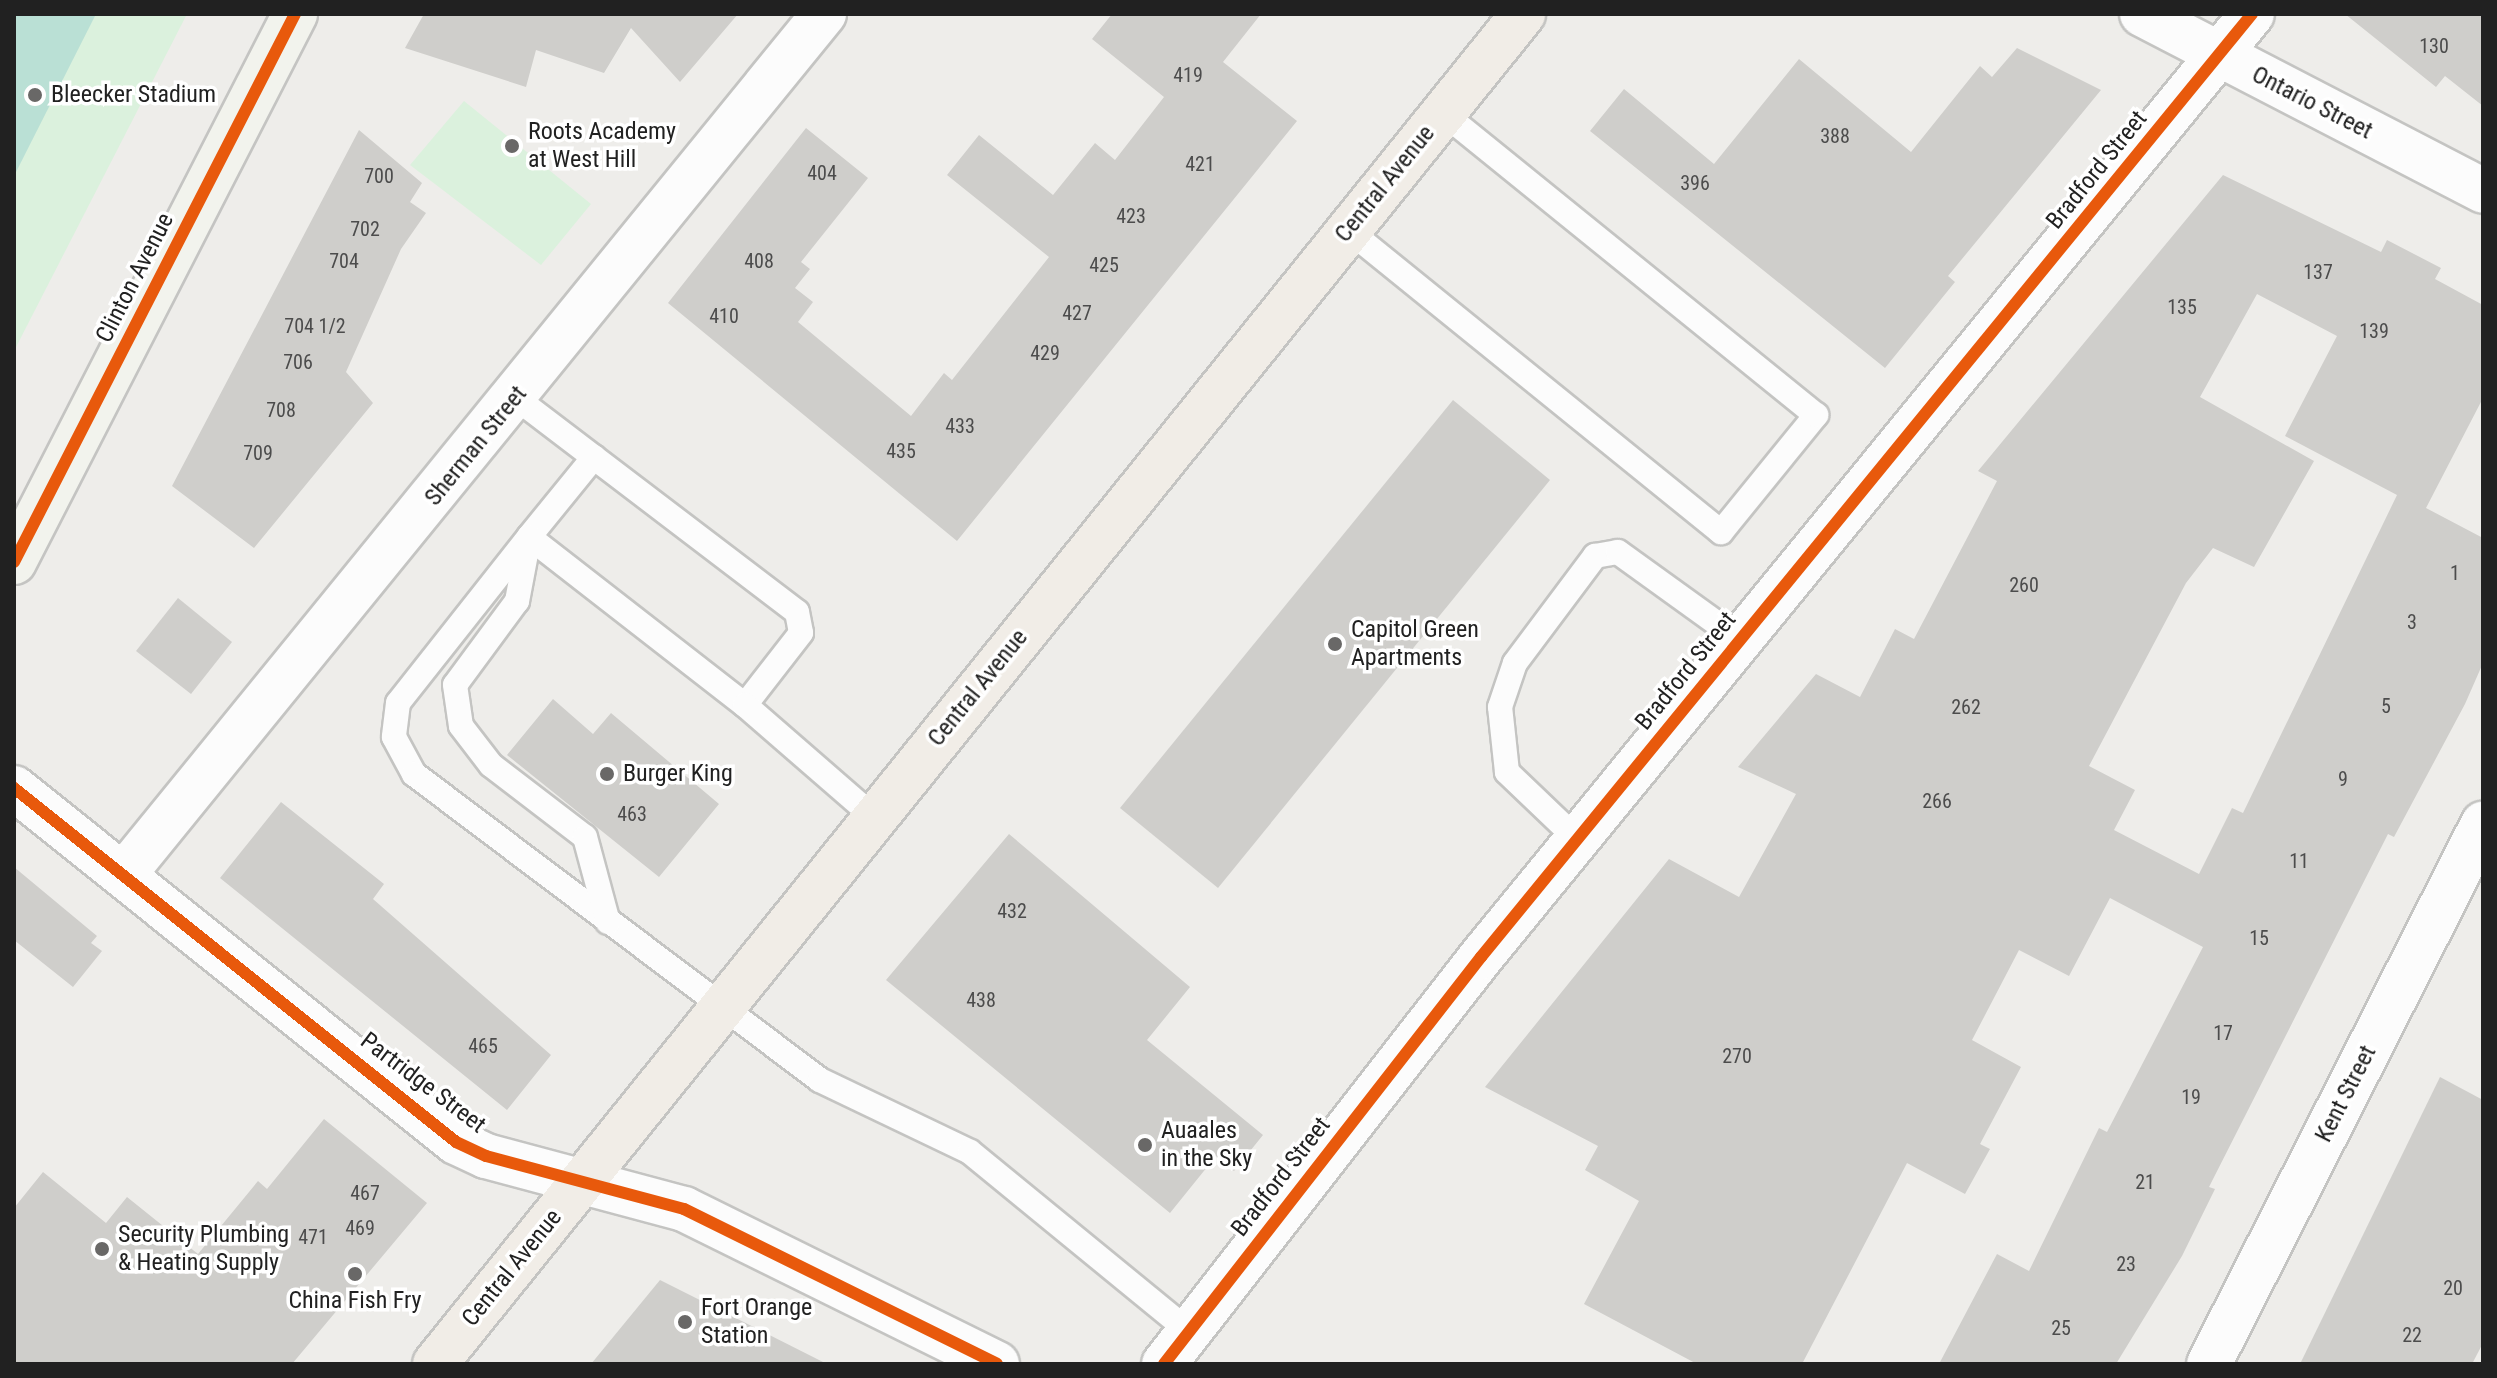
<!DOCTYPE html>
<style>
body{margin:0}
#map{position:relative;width:2497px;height:1378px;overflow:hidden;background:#eeedea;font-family:"Roboto Condensed",sans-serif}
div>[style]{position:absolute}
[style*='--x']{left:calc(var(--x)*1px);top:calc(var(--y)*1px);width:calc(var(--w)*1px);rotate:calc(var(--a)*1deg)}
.park>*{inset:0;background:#dbf1dd}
.pitch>*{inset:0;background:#bae0d5}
.building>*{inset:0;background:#cfcecb}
.roads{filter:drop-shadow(2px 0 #c4c4c2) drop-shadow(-2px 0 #c4c4c2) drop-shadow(0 2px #c4c4c2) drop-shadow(0 -2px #c4c4c2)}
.lane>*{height:24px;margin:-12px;padding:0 12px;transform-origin:12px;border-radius:12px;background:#fcfcfc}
.street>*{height:44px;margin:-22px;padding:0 22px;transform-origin:22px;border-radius:22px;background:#fcfcfc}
.secondary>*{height:44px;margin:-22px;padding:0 22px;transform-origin:22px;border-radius:22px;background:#f2f3ed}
.primary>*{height:44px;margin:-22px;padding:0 22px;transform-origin:22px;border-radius:22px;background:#f1ede7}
.cycleway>*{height:12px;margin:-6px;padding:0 6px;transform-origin:6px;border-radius:6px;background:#e8590c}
.dots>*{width:22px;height:22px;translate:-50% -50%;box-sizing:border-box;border:4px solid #fff;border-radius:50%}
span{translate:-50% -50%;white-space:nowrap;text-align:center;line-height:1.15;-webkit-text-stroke:7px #fff;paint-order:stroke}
.number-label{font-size:20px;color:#4c4c4c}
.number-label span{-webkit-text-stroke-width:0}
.poi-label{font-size:24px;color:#212121}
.left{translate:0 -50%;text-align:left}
.street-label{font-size:24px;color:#212121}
.frame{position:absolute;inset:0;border:16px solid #212121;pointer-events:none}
</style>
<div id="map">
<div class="park">
<i style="clip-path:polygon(14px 14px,187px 14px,14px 351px)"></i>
<i style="clip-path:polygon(464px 101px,591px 204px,541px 265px,410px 165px)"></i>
</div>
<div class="pitch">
<i style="clip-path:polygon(14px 14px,96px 14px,14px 176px)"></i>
</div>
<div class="building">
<i style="clip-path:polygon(424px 14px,738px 14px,680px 82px,631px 28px,604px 73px,536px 50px,526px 87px,405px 48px)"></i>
<i style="clip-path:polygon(1112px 14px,1261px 14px,1223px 62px,1297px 121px,957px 541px,668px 303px,806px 128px,868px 178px,801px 262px,810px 269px,795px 288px,813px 302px,798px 322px,911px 416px,944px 373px,952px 380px,1049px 257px,947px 175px,979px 135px,1053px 195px,1095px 143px,1115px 160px,1164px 97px,1092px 39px)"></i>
<i style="clip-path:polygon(2345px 14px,2483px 14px,2483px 106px,2445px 76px,2436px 87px)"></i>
<i style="clip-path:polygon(2017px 48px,2101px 90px,1948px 276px,1955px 282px,1885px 368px,1590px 131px,1624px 89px,1714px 164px,1799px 59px,1911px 152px,1980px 66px,1992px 77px)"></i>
<i style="clip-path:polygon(359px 130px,422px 183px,410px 202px,426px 213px,401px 249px,346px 372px,373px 403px,254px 548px,172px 486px)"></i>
<i style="clip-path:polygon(evenodd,2223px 175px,2381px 252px,2387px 240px,2441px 268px,2435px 279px,2483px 305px,2483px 398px,2426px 508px,2483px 538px,2483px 663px,2465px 704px,2394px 837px,2388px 834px,2209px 1187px,2215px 1189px,2182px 1256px,2116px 1364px,1939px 1364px,1997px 1254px,2029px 1271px,2099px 1128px,2107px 1132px,2203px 947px,2110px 898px,2069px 976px,2019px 950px,1972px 1040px,2021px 1067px,1980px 1144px,1990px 1149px,1965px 1194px,1907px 1163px,1802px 1364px,1697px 1364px,1584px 1304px,1639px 1201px,1585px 1170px,1598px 1146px,1485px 1087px,1669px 859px,1739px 897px,1796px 794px,1738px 767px,1816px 674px,1860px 697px,1895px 629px,1914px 639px,1997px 481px,1978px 471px,2223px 175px,2257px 294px,2337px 336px,2285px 436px,2397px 495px,2243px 813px,2232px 808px,2199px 874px,2114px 830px,2135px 790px,2089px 766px,2186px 583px,2213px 548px,2254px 567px,2314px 461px,2200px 397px,2257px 294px)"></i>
<i style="clip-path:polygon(1453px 400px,1550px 480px,1218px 888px,1120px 808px)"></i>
<i style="clip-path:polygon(178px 598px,232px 642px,191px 694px,136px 651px)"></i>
<i style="clip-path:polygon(553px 699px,593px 734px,611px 713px,719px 804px,659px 877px,507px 755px)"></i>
<i style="clip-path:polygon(281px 802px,384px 884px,373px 899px,551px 1055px,507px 1110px,220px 878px)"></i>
<i style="clip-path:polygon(1009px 834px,1190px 987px,1147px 1040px,1263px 1135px,1234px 1171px,1216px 1156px,1170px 1213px,886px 980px)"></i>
<i style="clip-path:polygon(14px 867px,97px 936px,91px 943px,102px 951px,73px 987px,14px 940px)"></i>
<i style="clip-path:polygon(2440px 1077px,2483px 1100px,2483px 1343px,2472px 1364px,2300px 1364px)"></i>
<i style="clip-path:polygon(324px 1119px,427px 1203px,292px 1364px,14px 1364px,14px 1208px,43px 1172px,106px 1223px,127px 1197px,198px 1254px,258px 1181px,267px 1189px)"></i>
<i style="clip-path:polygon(660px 1280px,827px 1364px,591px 1364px)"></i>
</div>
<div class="roads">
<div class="lane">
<i style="--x:1348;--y:230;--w:480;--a:39"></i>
<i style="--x:1721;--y:532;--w:151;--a:-50.9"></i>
<i style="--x:1816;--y:415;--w:480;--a:-141"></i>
<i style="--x:516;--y:398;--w:353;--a:37.3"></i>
<i style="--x:797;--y:612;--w:21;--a:79"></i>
<i style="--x:801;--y:633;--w:91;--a:127.9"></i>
<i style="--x:594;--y:457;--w:103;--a:129.1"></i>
<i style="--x:529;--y:537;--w:274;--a:37.9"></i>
<i style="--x:745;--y:705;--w:171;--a:41"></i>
<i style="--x:529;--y:537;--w:211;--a:128.3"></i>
<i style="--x:398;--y:703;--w:34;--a:97"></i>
<i style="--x:394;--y:737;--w:42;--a:61.6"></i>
<i style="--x:414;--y:774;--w:508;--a:37.01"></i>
<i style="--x:820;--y:1080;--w:166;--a:25.6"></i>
<i style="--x:970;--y:1152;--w:283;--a:39.3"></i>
<i style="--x:528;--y:543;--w:59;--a:100.7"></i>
<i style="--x:517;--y:601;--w:104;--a:126.4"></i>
<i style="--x:455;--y:685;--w:41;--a:81.7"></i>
<i style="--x:461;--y:726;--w:49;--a:52.4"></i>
<i style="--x:491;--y:765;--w:118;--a:37.5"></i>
<i style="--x:585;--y:837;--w:88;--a:74.9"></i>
<i style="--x:1577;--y:839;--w:97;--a:-136.3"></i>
<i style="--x:1507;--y:772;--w:65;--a:-96.1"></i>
<i style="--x:1500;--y:707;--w:46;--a:-71.2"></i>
<i style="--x:1515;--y:663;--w:134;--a:-53.2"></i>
<i style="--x:1595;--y:556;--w:23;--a:-10"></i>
<i style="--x:1618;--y:552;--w:150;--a:35.8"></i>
</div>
<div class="street">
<i style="--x:2142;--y:14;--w:384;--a:27.4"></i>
<i style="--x:14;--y:788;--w:566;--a:38.69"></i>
<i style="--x:456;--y:1142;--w:33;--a:25"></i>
<i style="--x:486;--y:1156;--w:205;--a:15"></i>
<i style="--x:684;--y:1209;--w:349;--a:26.3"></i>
<i style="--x:124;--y:874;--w:1109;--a:-50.86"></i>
<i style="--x:1164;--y:1364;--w:516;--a:-52.09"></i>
<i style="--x:1481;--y:957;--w:1218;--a:-50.73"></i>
<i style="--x:2209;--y:1364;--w:606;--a:-63.1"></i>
</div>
<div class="secondary">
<i style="--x:14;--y:562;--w:616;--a:-62.85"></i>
</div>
<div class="primary">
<i style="--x:435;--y:1364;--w:1734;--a:-51.13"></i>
</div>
</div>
<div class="cycleway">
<i style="--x:14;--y:562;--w:616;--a:-62.85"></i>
<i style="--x:14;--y:788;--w:566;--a:38.69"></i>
<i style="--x:456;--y:1142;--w:33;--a:25"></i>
<i style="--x:486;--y:1156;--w:205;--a:15"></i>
<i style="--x:684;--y:1209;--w:349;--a:26.3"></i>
<i style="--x:1164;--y:1364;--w:516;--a:-52.09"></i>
<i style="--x:1481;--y:957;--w:1218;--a:-50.73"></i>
</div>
<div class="dots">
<i style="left:35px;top:95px;background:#696867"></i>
<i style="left:512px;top:146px;background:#696867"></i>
<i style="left:1335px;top:644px;background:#696867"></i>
<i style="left:607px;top:774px;background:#696867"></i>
<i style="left:1145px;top:1145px;background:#696867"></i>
<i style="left:102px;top:1249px;background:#696867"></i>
<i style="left:355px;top:1274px;background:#696867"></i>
<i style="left:685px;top:1322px;background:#696867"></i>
</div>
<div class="number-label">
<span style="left:2434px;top:46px">130</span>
<span style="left:1188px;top:75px">419</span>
<span style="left:1835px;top:136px">388</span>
<span style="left:1200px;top:164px">421</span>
<span style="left:822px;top:173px">404</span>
<span style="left:379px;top:176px">700</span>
<span style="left:1695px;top:183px">396</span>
<span style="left:1131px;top:216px">423</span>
<span style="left:365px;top:229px">702</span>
<span style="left:344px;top:261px">704</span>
<span style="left:759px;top:261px">408</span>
<span style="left:1104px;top:265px">425</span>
<span style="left:2318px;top:272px">137</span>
<span style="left:2182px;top:307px">135</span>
<span style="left:1077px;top:313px">427</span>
<span style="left:724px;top:316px">410</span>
<span style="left:315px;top:326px">704 1/2</span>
<span style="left:2374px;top:331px">139</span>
<span style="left:1045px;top:353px">429</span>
<span style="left:298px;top:362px">706</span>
<span style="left:281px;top:410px">708</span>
<span style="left:960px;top:426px">433</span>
<span style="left:901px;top:451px">435</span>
<span style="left:258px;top:453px">709</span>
<span style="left:2455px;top:573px">1</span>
<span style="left:2024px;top:585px">260</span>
<span style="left:2412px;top:622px">3</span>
<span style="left:2386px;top:706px">5</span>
<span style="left:1966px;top:707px">262</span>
<span style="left:2343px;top:779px">9</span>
<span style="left:1937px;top:801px">266</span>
<span style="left:632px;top:814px">463</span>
<span style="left:2299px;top:861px">11</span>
<span style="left:1012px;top:911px">432</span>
<span style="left:2259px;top:938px">15</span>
<span style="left:981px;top:1000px">438</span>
<span style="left:2223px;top:1033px">17</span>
<span style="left:483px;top:1046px">465</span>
<span style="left:1737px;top:1056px">270</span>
<span style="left:2191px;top:1097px">19</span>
<span style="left:2145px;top:1182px">21</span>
<span style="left:365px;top:1193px">467</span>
<span style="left:360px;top:1228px">469</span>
<span style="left:313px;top:1237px">471</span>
<span style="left:2126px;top:1264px">23</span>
<span style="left:2453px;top:1288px">20</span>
<span style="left:2061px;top:1328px">25</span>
<span style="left:2412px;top:1335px">22</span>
</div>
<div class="poi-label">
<span class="left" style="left:51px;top:95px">Bleecker Stadium</span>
<span class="left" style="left:528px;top:146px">Roots Academy<br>at West Hill</span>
<span class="left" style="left:1351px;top:644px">Capitol Green<br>Apartments</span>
<span class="left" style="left:623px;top:774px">Burger King</span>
<span class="left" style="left:1161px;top:1145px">Auaales<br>in the Sky</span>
<span class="left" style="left:118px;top:1249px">Security Plumbing<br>&amp; Heating Supply</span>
<span style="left:355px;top:1301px">China Fish Fry</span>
<span class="left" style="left:701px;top:1322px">Fort Orange<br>Station</span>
</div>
<div class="street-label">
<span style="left:2312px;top:103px;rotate:27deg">Ontario Street</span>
<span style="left:2097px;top:170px;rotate:-51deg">Bradford Street</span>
<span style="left:1385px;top:184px;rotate:-51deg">Central Avenue</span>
<span style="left:135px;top:278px;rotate:-63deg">Clinton Avenue</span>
<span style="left:476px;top:446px;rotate:-51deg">Sherman Street</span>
<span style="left:1686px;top:671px;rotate:-51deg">Bradford Street</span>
<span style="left:978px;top:688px;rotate:-51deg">Central Avenue</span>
<span style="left:423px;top:1083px;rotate:37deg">Partridge Street</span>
<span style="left:2346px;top:1094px;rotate:-63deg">Kent Street</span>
<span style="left:1281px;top:1177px;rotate:-52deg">Bradford Street</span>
<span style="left:512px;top:1268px;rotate:-51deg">Central Avenue</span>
</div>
<div class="frame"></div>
</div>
